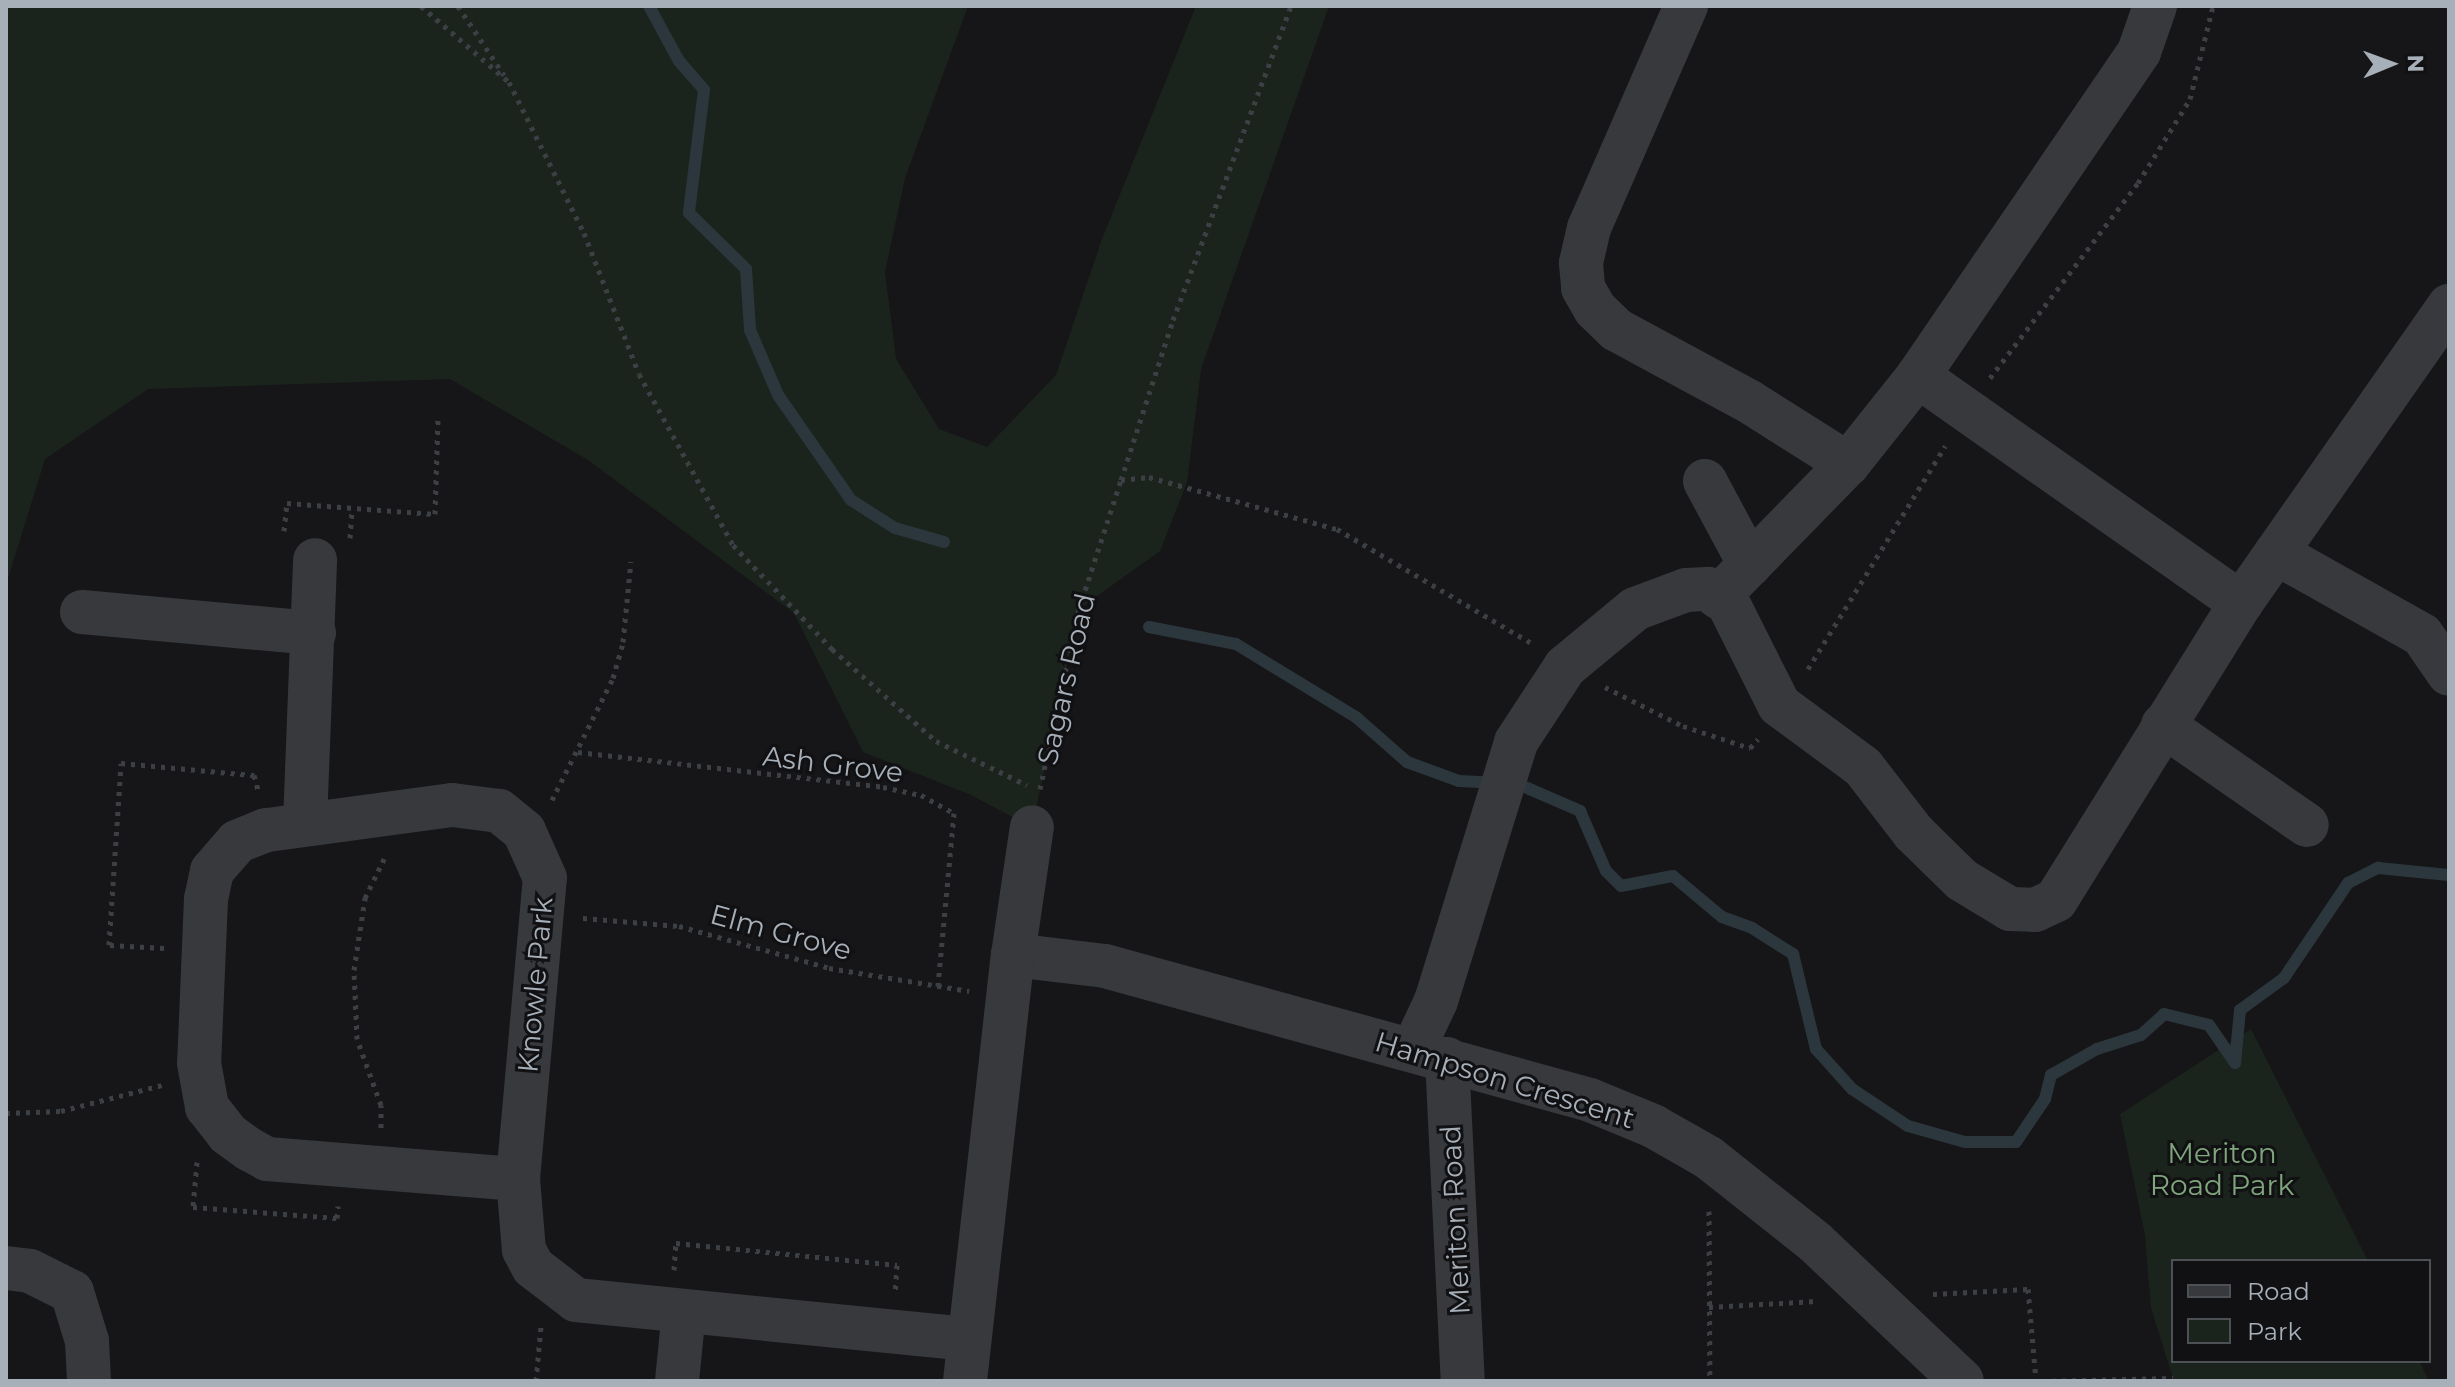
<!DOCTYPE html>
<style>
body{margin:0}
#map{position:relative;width:2455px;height:1387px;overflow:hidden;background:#161618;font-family:Montserrat,sans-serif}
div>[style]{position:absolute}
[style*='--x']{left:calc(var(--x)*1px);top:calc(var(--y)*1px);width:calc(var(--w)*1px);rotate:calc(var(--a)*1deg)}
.green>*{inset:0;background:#1b241c}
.stream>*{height:12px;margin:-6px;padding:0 6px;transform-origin:6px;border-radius:6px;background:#2b373d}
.path>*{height:5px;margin-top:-2.5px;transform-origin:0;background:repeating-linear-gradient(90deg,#3c4045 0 4px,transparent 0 10px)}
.minor>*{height:44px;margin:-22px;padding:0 22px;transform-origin:22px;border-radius:22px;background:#37393d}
span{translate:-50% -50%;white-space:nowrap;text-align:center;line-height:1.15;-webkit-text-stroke:6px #111113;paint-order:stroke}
.street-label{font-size:28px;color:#a7afb9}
.park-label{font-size:28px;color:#7fa67c}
.frame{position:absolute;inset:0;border:8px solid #a7afb9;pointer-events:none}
.legend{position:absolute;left:2171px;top:1259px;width:260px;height:104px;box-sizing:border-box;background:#111113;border:2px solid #4d5055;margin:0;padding:10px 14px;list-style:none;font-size:24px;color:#a7afb9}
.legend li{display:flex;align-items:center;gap:16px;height:40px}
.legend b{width:40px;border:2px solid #4d5055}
.north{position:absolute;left:2351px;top:24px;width:80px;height:80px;-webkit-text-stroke:6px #111113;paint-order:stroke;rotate:89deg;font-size:22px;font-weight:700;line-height:32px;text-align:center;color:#a7afb9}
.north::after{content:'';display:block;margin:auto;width:28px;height:36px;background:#a7afb9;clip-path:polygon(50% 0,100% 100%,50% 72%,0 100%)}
</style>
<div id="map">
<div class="green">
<i style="clip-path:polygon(6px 6px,968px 6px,905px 178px,885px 272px,896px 359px,939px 429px,987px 447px,1056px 375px,1102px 239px,1196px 6px,1329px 6px,1201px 369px,1187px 482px,1160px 551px,1079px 609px,1032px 827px,971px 795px,863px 752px,794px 613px,588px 460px,450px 379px,148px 389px,45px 459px,6px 585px)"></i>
<i style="clip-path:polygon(2251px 1029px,2368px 1261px,2173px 1261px,2173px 1361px,2419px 1361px,2429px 1381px,2174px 1381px,2151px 1308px,2145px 1235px,2120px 1114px)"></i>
</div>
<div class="stream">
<i style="--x:649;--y:6;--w:63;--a:61.4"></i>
<i style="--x:679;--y:61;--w:38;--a:49"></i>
<i style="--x:704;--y:90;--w:124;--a:97"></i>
<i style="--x:689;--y:213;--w:80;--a:44.5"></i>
<i style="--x:746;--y:269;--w:61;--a:86.2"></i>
<i style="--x:750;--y:330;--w:71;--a:66.7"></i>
<i style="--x:778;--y:395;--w:128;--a:55.2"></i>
<i style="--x:851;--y:500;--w:52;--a:32.5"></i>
<i style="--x:895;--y:528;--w:51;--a:15.9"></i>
<i style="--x:1149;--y:627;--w:89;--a:11.1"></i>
<i style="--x:1236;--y:644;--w:142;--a:31.4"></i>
<i style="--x:1357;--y:718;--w:67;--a:41.3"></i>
<i style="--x:1407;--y:762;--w:55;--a:20.1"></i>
<i style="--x:1459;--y:781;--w:59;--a:2.9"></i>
<i style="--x:1518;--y:784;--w:68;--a:23.5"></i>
<i style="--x:1580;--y:811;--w:65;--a:66.6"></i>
<i style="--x:1606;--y:871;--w:21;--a:45"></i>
<i style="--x:1621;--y:886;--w:53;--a:-10.9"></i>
<i style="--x:1673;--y:876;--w:64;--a:39.9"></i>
<i style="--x:1722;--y:917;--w:32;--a:20"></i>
<i style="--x:1752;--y:928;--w:49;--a:32.4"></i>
<i style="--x:1793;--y:954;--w:98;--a:76.4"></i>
<i style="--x:1816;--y:1049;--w:54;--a:48"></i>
<i style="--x:1852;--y:1089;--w:67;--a:33.5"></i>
<i style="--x:1908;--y:1126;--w:59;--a:15.7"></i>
<i style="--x:1965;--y:1142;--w:51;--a:0"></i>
<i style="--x:2016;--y:1142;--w:52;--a:-56"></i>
<i style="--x:2045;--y:1099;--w:25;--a:-76"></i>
<i style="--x:2051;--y:1075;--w:53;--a:-29.5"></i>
<i style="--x:2097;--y:1049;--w:46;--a:-17.7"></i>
<i style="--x:2141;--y:1035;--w:31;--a:-42"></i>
<i style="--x:2164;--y:1014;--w:46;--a:13.7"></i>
<i style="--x:2209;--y:1025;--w:46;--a:55.6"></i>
<i style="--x:2235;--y:1063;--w:53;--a:-84.6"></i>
<i style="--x:2240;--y:1010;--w:54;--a:-36"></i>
<i style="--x:2284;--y:978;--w:115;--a:-56"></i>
<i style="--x:2348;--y:883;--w:34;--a:-27"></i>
<i style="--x:2378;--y:868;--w:71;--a:5.6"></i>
</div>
<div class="path">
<i style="--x:421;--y:6;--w:116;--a:40.8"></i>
<i style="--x:509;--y:82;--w:169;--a:63.6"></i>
<i style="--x:584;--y:233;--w:151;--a:68.7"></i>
<i style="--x:639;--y:374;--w:195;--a:61.2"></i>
<i style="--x:733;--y:545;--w:144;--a:46.4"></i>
<i style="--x:832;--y:649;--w:139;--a:41.5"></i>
<i style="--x:936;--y:741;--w:101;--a:25.8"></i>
<i style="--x:458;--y:6;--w:83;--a:56.3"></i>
<i style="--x:1990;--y:378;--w:245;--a:-52.8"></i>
<i style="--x:2138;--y:183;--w:99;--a:-58.2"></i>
<i style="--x:2190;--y:99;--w:96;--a:-76.1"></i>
<i style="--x:1121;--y:480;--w:28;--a:-6"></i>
<i style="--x:1149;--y:477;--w:195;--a:15.5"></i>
<i style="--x:1337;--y:529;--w:225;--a:30.4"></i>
<i style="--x:284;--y:531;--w:28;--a:-84"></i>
<i style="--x:287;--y:503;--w:148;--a:4.3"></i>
<i style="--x:435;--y:514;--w:96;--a:-88.2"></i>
<i style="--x:350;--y:538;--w:29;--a:-86"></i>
<i style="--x:1808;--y:669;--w:262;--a:-58.4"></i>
<i style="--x:1605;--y:687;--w:87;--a:26.6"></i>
<i style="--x:1683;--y:726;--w:71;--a:18.2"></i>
<i style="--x:1750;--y:748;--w:12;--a:-48"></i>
<i style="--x:578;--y:752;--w:307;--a:6.5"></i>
<i style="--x:883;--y:787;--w:39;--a:12"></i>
<i style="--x:921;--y:795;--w:38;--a:29"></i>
<i style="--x:954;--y:813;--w:174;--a:95.3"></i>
<i style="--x:1040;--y:789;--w:184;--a:-77.8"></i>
<i style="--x:1079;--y:609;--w:136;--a:-72"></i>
<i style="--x:1121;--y:480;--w:168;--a:-72"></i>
<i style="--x:1173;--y:320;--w:335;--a:-69.4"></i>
<i style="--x:552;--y:800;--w:136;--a:-63.4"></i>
<i style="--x:613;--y:678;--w:37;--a:-74"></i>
<i style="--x:623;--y:642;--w:81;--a:-84.4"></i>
<i style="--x:583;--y:918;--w:96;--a:4.8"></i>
<i style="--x:679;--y:926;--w:156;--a:15.6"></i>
<i style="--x:829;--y:968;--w:142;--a:9.3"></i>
<i style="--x:164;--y:948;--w:55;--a:-176.9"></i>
<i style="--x:109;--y:945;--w:182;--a:-86.2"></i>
<i style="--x:121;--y:763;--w:134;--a:5.2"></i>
<i style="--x:254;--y:775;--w:16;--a:75"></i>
<i style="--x:6;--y:1113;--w:55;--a:-2.1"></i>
<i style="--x:61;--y:1111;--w:104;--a:-14.4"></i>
<i style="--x:381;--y:1128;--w:23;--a:-90"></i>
<i style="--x:381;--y:1105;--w:70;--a:-110"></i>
<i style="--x:357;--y:1039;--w:69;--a:-92.5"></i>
<i style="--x:354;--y:970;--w:73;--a:-81.3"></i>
<i style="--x:365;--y:898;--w:46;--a:-64"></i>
<i style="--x:197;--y:1162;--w:45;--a:95.1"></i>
<i style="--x:193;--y:1207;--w:144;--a:4.4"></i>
<i style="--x:337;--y:1218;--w:12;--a:-85"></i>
<i style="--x:1709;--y:1211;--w:170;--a:89.7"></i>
<i style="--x:674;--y:1270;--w:27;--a:-86"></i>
<i style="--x:676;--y:1243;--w:222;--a:5.7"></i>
<i style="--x:897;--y:1265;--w:26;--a:94"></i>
<i style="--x:1933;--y:1294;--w:95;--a:-3"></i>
<i style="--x:2028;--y:1289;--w:92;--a:85"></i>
<i style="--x:1709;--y:1307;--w:107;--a:-3.2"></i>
<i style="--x:536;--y:1381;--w:55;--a:-84.8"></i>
<i style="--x:2042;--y:1381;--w:131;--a:-1.3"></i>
</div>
<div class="minor">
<i style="--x:1686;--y:6;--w:242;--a:113.6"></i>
<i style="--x:1589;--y:228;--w:36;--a:103"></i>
<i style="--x:1581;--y:263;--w:25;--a:85"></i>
<i style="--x:1583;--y:288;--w:24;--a:60"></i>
<i style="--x:1595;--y:309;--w:30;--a:44"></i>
<i style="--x:1617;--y:330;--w:151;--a:28.4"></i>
<i style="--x:1750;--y:402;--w:116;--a:32.3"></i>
<i style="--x:1918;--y:376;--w:395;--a:35.1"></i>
<i style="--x:1705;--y:481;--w:95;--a:61.8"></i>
<i style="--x:2276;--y:553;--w:167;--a:29.3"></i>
<i style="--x:2422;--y:635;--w:47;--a:55.3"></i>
<i style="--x:1718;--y:597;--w:186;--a:-45.7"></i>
<i style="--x:1848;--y:464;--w:112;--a:-51.5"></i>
<i style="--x:1918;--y:376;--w:392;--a:-55.7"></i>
<i style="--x:2139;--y:52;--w:49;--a:-70.8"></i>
<i style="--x:82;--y:612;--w:233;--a:5.2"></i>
<i style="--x:2163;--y:725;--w:175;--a:34.8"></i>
<i style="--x:305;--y:823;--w:263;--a:-87.8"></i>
<i style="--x:1013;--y:955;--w:93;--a:6.8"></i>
<i style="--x:1105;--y:966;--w:503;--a:15.44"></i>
<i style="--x:1590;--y:1100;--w:68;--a:22.4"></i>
<i style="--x:1653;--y:1126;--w:64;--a:29.7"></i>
<i style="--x:1709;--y:1158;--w:135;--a:38.4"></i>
<i style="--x:1815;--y:1242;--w:202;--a:43.4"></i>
<i style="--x:1413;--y:1050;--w:54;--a:-64.9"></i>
<i style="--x:1436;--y:1001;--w:271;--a:-72.8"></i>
<i style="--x:1516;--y:742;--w:90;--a:-56.8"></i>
<i style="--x:1565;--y:667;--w:91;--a:-39.6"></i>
<i style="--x:1635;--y:609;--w:54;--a:-20.4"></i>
<i style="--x:1686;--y:590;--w:22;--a:-3"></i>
<i style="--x:1708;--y:589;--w:24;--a:35"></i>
<i style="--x:1728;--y:603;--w:114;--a:63.4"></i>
<i style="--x:1779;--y:705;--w:104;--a:36.4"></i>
<i style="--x:1863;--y:767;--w:83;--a:52.3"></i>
<i style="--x:1914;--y:833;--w:67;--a:44.4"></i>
<i style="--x:1962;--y:880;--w:56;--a:31.1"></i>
<i style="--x:2010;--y:909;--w:25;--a:2"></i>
<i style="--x:2035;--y:910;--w:23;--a:-25"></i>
<i style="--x:2056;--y:900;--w:350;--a:-58.1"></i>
<i style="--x:2241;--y:603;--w:363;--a:-55"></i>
<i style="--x:1447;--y:1059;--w:322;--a:87.2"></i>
<i style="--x:518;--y:1179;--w:302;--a:-84.9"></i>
<i style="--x:545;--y:878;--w:51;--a:-114.1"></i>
<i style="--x:524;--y:831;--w:32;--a:-141"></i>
<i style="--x:499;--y:811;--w:47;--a:-172.7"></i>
<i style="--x:452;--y:805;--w:188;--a:172.3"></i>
<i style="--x:266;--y:830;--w:31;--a:158"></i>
<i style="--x:237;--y:842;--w:38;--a:131"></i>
<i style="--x:212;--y:871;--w:29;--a:102"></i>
<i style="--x:206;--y:899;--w:164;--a:92.4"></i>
<i style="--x:199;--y:1063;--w:45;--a:79.7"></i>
<i style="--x:207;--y:1107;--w:34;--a:52"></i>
<i style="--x:228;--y:1134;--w:26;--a:36"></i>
<i style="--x:249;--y:1149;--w:21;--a:29"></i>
<i style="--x:267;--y:1159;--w:252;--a:4.6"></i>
<i style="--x:518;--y:1179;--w:71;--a:85.2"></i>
<i style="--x:524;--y:1250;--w:19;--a:62"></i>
<i style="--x:533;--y:1267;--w:54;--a:37.5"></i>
<i style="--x:576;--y:1300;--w:395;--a:5.7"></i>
<i style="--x:6;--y:1268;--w:24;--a:7"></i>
<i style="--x:30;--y:1271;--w:47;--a:26.6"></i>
<i style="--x:72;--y:1292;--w:51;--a:73"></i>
<i style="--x:87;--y:1341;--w:40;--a:87.1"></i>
<i style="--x:677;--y:1381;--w:70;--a:-84.3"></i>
<i style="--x:965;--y:1381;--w:429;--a:-83.6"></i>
<i style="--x:1013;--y:955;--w:129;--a:-81.6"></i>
</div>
<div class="street-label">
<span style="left:1066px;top:679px;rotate:-77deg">Sagars Road</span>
<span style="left:833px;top:764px;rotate:7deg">Ash Grove</span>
<span style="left:781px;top:932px;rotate:15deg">Elm Grove</span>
<span style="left:535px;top:985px;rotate:-85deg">Knowle Park</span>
<span style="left:1505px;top:1080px;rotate:17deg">Hampson Crescent</span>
<span style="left:1455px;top:1220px;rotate:-93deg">Meriton Road</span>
</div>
<div class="park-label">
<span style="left:2222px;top:1169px">Meriton<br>Road Park</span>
</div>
<div class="frame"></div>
<ul class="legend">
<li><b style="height:10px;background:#37393d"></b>Road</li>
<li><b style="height:22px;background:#1b241c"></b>Park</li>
</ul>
<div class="north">N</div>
</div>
